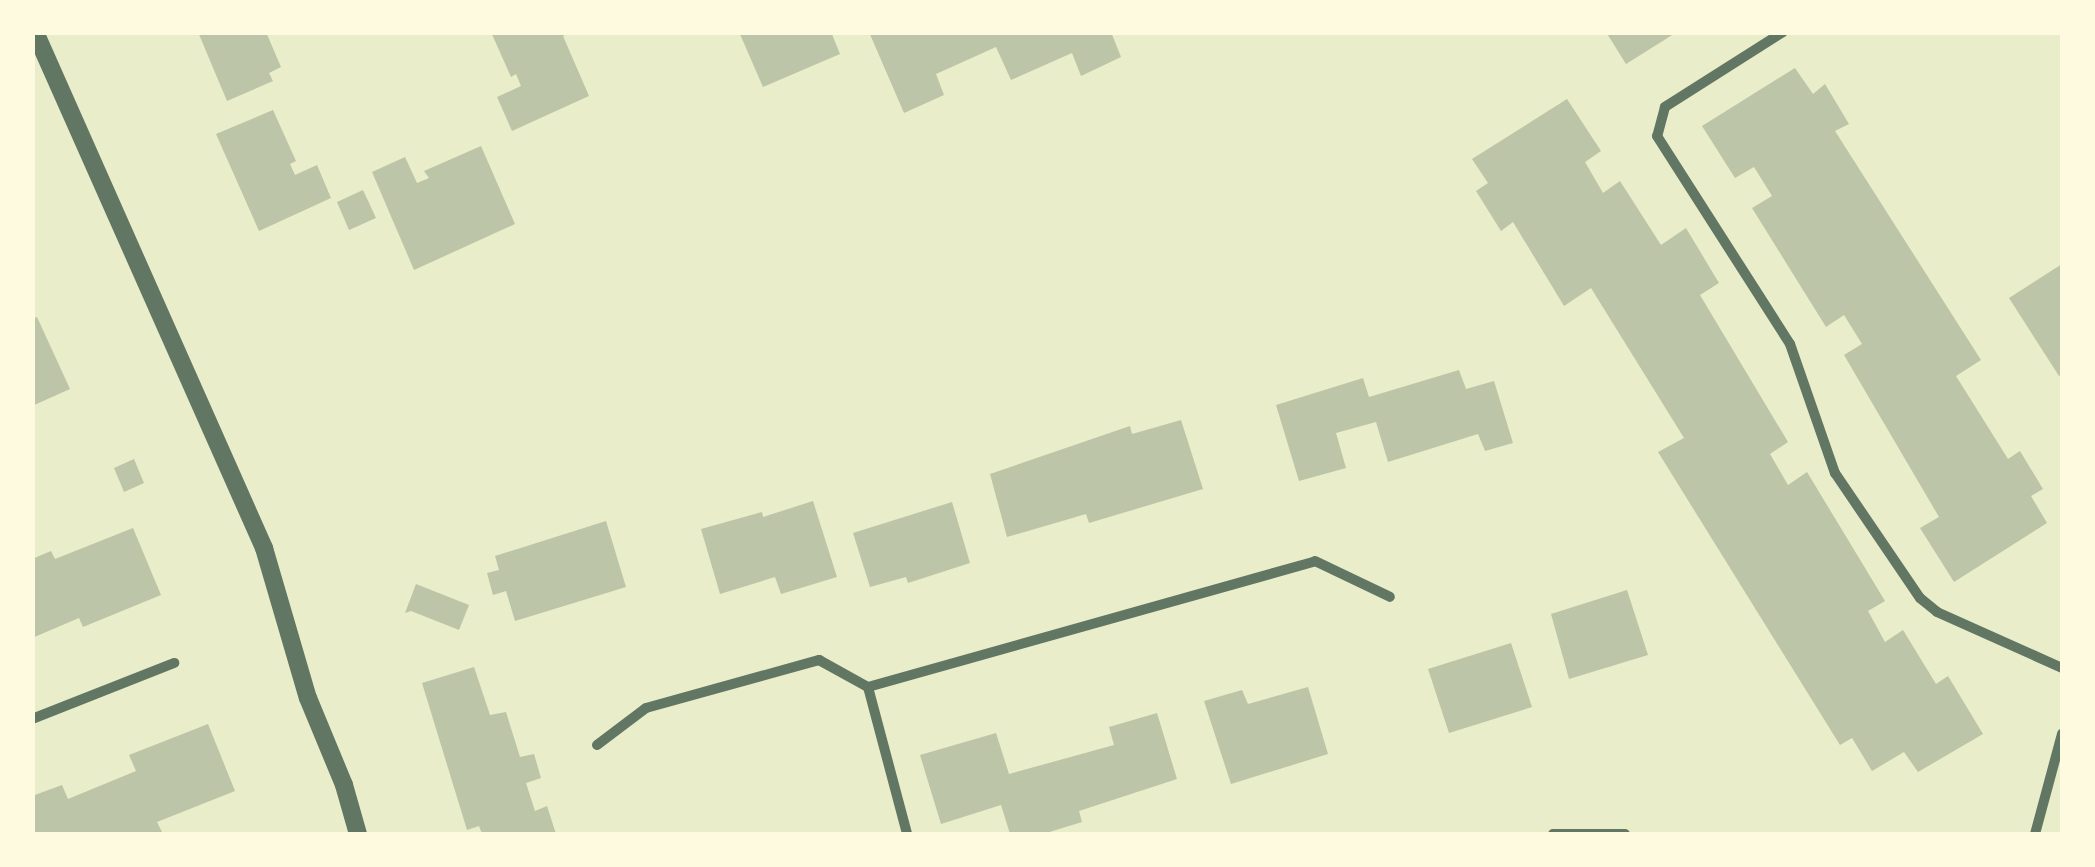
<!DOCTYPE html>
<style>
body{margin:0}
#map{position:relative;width:2095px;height:867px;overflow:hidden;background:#e9edc9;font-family:Quicksand,sans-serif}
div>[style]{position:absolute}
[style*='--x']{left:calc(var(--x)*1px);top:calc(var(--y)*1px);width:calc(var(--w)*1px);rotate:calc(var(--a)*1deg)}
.building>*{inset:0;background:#bcc5a7}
.minor>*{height:10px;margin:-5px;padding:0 5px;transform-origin:5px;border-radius:5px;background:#617663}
.tertiary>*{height:18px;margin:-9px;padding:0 9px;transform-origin:9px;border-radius:9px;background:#617663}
span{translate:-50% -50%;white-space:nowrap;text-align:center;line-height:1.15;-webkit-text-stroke:8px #fefae0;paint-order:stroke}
.frame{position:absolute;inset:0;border:35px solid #fefae0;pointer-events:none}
</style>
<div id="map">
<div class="building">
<i style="clip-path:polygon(198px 32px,266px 32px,281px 67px,269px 73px,273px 81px,227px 101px)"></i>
<i style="clip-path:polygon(491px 32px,571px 32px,563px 36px,589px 96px,512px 131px,497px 97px,521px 86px,516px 74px,511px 77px)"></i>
<i style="clip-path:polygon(739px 32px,831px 32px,840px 54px,763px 87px)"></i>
<i style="clip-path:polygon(869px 32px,1111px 32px,1121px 57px,1081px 76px,1072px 53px,1011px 80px,996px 47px,936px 74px,944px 95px,904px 113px)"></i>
<i style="clip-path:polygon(1606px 32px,1677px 32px,1626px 64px)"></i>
<i style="clip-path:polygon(1795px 68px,1813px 94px,1825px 84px,1849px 124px,1835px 131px,1981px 360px,1956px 376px,2008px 459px,2020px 451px,2043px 489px,2031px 496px,2047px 523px,1954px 582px,1920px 528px,1939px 517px,1844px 355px,1862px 344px,1844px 315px,1826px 327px,1752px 208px,1772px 196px,1754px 167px,1735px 178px,1702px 126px)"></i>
<i style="clip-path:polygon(1567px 99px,1601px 151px,1585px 162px,1603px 193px,1620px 181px,1661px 245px,1686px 228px,1719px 283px,1700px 295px,1788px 442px,1770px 454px,1788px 485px,1807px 472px,1885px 601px,1868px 611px,1885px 642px,1903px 630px,1936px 684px,1948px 676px,1983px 734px,1918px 772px,1904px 752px,1872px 771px,1852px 738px,1840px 745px,1658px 452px,1684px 438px,1591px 288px,1564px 306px,1513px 222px,1501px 231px,1476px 191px,1488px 183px,1472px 159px)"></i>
<i style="clip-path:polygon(273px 110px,296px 161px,290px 164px,295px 175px,317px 165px,331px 198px,259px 231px,216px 134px)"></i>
<i style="clip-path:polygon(481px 146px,515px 224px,414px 270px,372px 172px,405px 157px,417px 183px,429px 178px,424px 171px)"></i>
<i style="clip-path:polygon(363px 190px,376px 218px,349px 230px,337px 202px)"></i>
<i style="clip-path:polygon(2062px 264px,2062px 374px,2059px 376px,2009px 298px)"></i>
<i style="clip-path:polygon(37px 317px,70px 389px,32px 406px,32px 319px)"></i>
<i style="clip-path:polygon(1459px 370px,1466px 389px,1494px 381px,1513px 443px,1485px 451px,1478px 434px,1388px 462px,1376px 422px,1336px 433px,1346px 468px,1299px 481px,1276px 405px,1363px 378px,1369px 397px)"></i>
<i style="clip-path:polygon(1181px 420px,1203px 489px,1089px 523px,1086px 514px,1007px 537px,990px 474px,1130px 426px,1132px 434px)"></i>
<i style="clip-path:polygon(134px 459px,144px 483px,124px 492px,114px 468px)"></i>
<i style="clip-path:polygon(813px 501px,837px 577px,781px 594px,775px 577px,720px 594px,701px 529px,762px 512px,763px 517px)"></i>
<i style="clip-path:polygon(952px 502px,970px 563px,908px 583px,906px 577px,870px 587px,853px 533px)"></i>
<i style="clip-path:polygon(606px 521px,626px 587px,515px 621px,506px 591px,493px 595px,487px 573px,499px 570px,495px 556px)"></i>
<i style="clip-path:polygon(133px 528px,161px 595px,83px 627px,79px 618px,32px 638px,32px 559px,51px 551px,55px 559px)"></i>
<i style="clip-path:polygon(416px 584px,469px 605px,459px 630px,411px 611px,405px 613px)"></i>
<i style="clip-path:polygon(1627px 590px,1648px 655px,1569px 679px,1551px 614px)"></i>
<i style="clip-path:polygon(1511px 643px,1532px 707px,1449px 733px,1428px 669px)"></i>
<i style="clip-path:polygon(474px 667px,490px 715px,506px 712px,520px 757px,534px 754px,541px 778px,526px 783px,535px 811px,547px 806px,556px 834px,482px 834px,479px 826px,467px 830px,422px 683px)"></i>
<i style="clip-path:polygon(1308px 687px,1328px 754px,1231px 784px,1204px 701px,1242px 690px,1248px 704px)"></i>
<i style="clip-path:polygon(1157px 713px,1177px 779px,1079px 811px,1082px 822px,1043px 834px,1010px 834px,1001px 805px,941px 824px,920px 755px,996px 733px,1009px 774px,1114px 745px,1109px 727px)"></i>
<i style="clip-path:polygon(208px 724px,235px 791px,157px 822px,163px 834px,32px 834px,32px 796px,62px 785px,68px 799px,136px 771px,129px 755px)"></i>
</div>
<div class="minor">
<i style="--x:1783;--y:32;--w:140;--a:147.6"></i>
<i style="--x:1665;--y:107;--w:30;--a:105"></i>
<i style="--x:1657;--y:136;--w:247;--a:57.4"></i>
<i style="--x:1790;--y:344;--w:137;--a:70.8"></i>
<i style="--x:1835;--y:473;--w:151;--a:55.8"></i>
<i style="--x:1920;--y:598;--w:22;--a:39"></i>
<i style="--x:1937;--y:612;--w:137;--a:24.1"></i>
<i style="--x:868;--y:687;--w:152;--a:75.1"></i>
<i style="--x:32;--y:719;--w:153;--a:-21.5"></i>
<i style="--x:597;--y:745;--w:61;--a:-37.1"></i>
<i style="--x:646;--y:708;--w:180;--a:-15.5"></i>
<i style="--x:819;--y:660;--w:56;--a:28.9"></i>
<i style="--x:868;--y:687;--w:464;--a:-15.7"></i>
<i style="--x:1315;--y:561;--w:83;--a:25.6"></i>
<i style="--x:1553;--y:834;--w:72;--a:0"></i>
<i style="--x:2035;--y:834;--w:104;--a:-74.9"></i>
</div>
<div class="tertiary">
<i style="--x:35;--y:32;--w:565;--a:66.07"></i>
<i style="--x:264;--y:548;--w:156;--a:73.7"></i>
<i style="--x:308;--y:698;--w:94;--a:67.5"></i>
<i style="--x:344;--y:785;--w:51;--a:74.1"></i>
</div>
<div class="frame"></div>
</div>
